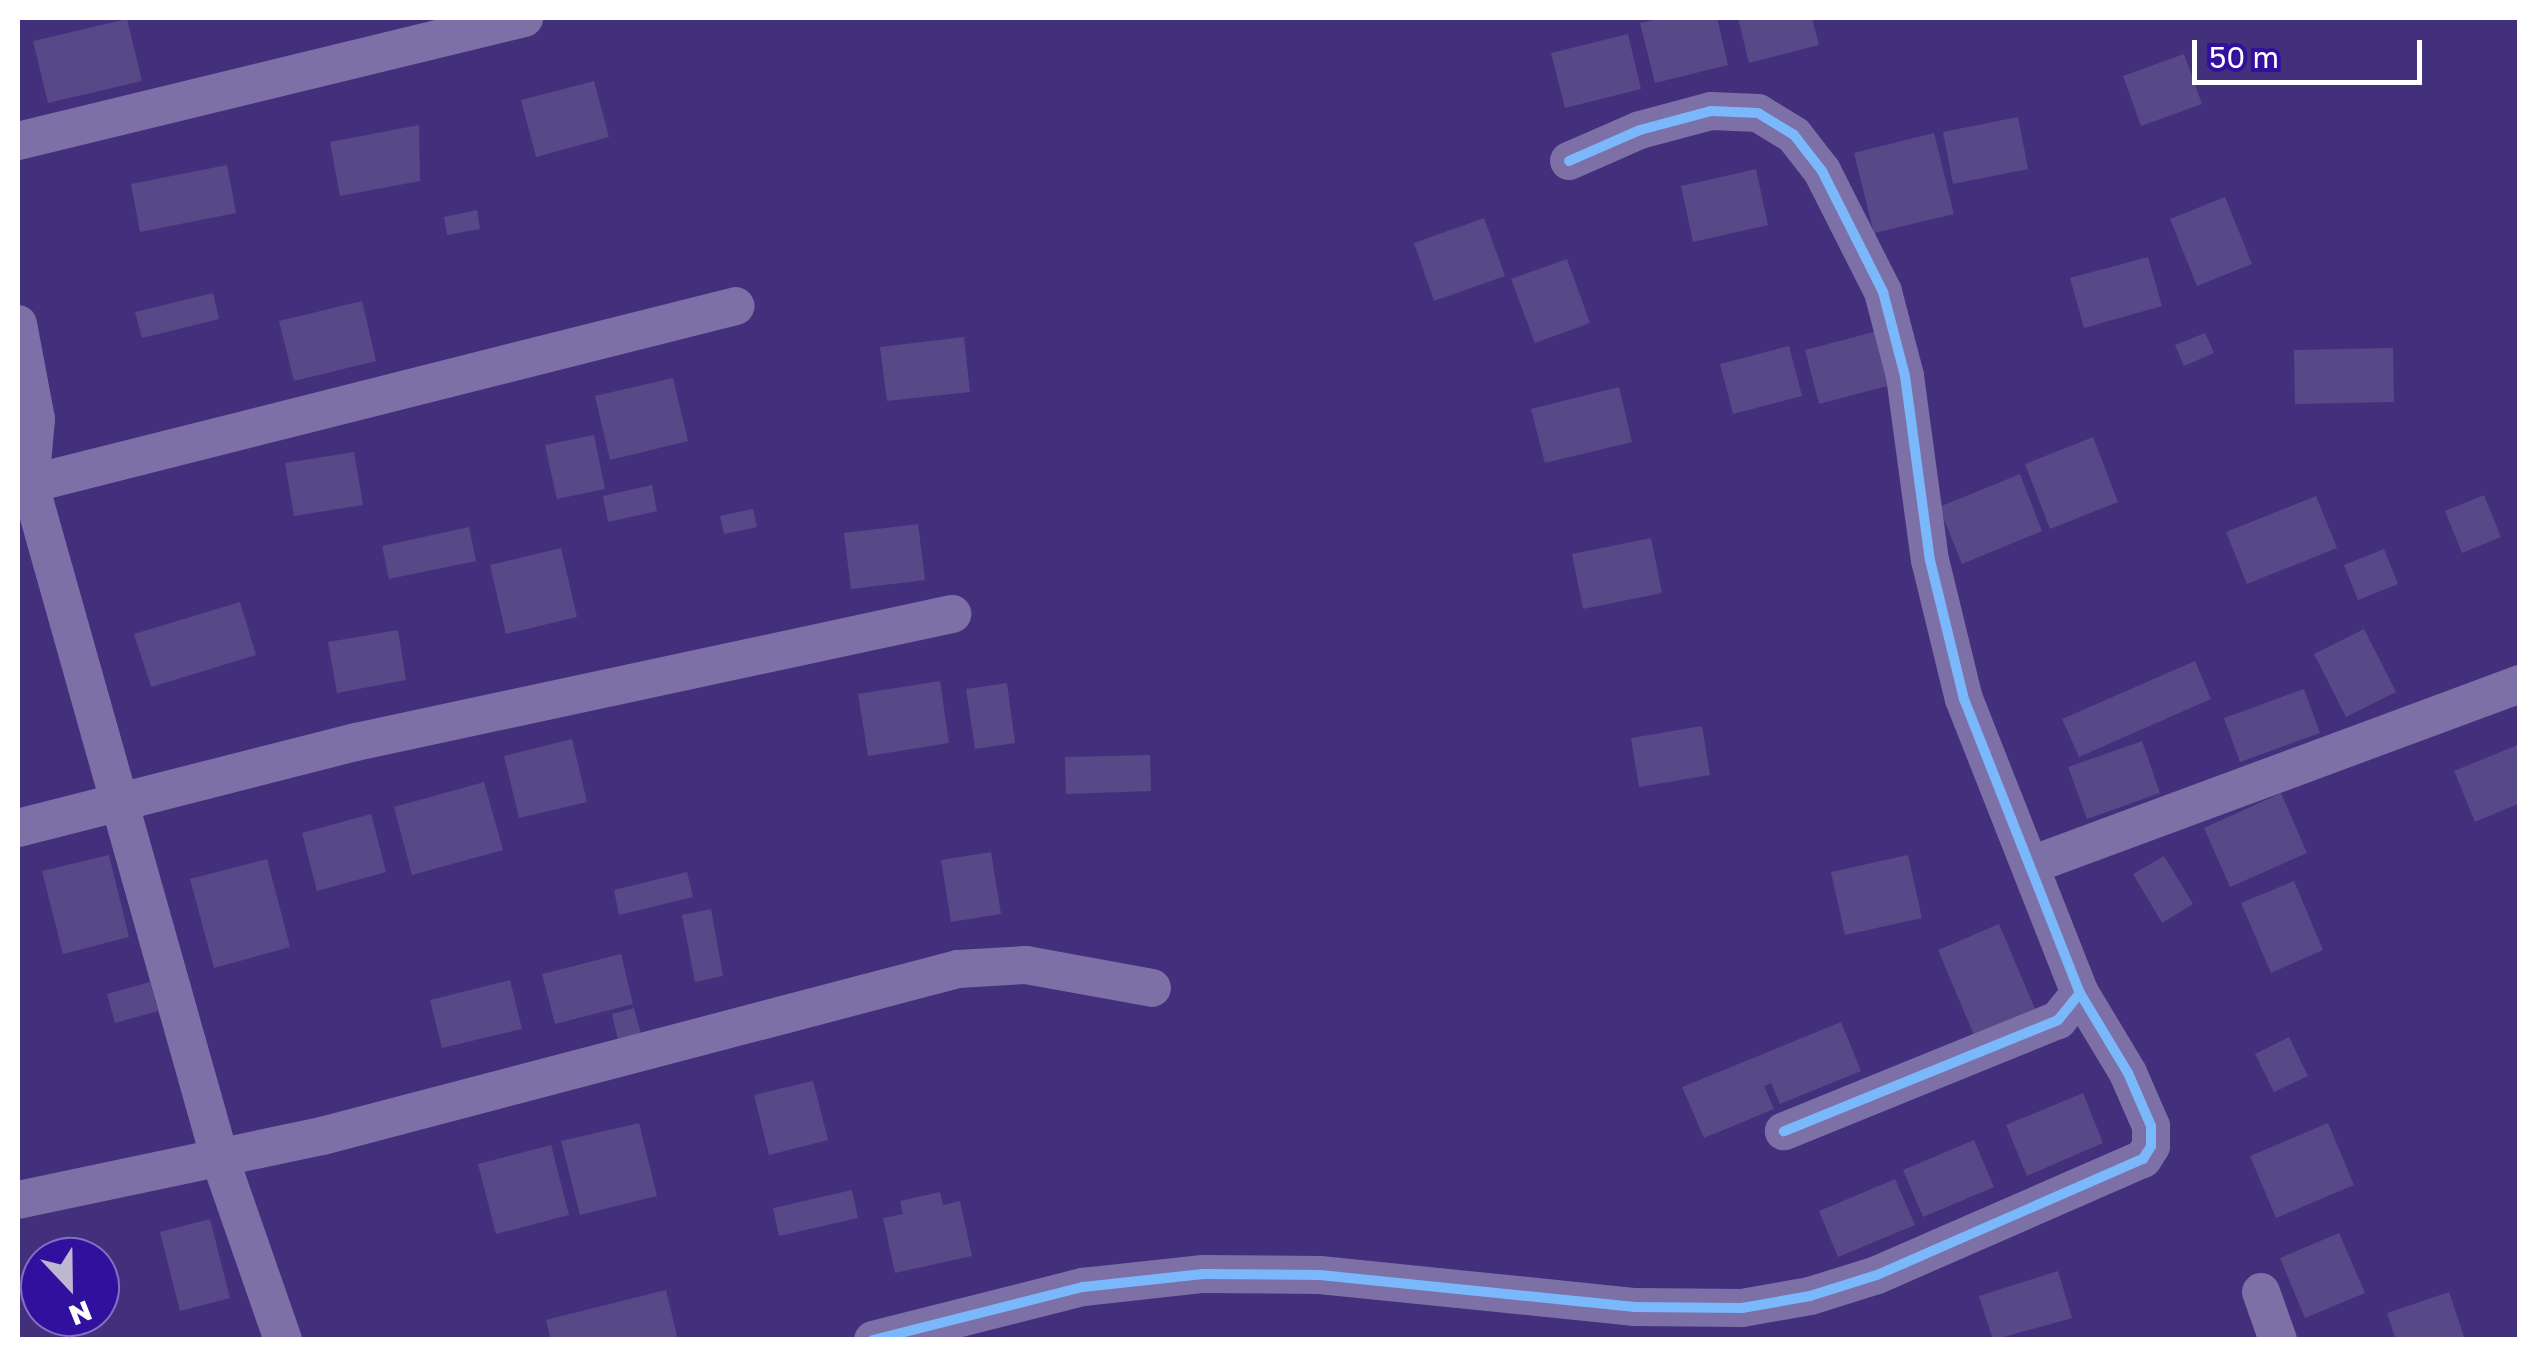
<!DOCTYPE html>
<style>
body{margin:0}
#map{position:relative;width:2537px;height:1357px;overflow:hidden;background:#42307d;font-family:"Golos Text",sans-serif}
div>[style]{position:absolute}
[style*='--x']{left:calc(var(--x)*1px);top:calc(var(--y)*1px);width:calc(var(--w)*1px);rotate:calc(var(--a)*1deg)}
.building>*{inset:0;background:#574887}
.minor>*{height:38px;margin:-19px;padding:0 19px;transform-origin:19px;border-radius:19px;background:#7c70a7}
.cycleway>*{height:10px;margin:-5px;padding:0 5px;transform-origin:5px;border-radius:5px;background:#7ab7fb}
span{translate:-50% -50%;white-space:nowrap;text-align:center;line-height:1.15;-webkit-text-stroke:10px #31109d;paint-order:stroke}
.frame{position:absolute;inset:0;border:20px solid #fff;pointer-events:none}
.north{position:absolute;left:20px;top:1237px;width:100px;height:100px;box-sizing:border-box;background:#31109d;border:2px solid #8370c4;border-radius:50%;rotate:158deg;font-size:28px;font-weight:700;line-height:40px;text-align:center;color:#fff}
.north::after{content:'';display:block;margin:auto;width:35px;height:45px;background:#bdb7d2;clip-path:polygon(50% 0,100% 100%,50% 72%,0 100%)}
.scale{position:absolute;left:2192px;top:40px;width:230px;height:45px;box-sizing:border-box;border:5px solid #fff;border-top:0;padding-left:12px;font-size:30px;line-height:35px;white-space:nowrap;color:#fff;-webkit-text-stroke:8px #31109d;paint-order:stroke}
</style>
<div id="map">
<div class="building">
<i style="clip-path:polygon(1663px 18px,1717px 18px,1728px 65px,1655px 83px,1640px 23px)"></i>
<i style="clip-path:polygon(1738px 18px,1812px 18px,1819px 45px,1749px 63px)"></i>
<i style="clip-path:polygon(127px 19px,142px 81px,48px 103px,33px 41px)"></i>
<i style="clip-path:polygon(1628px 34px,1641px 89px,1565px 108px,1551px 53px)"></i>
<i style="clip-path:polygon(2184px 54px,2202px 104px,2141px 126px,2123px 76px)"></i>
<i style="clip-path:polygon(594px 81px,609px 137px,536px 157px,521px 100px)"></i>
<i style="clip-path:polygon(2018px 117px,2028px 169px,1953px 184px,1943px 132px)"></i>
<i style="clip-path:polygon(419px 125px,420px 181px,340px 196px,330px 142px)"></i>
<i style="clip-path:polygon(1934px 133px,1954px 214px,1874px 233px,1854px 153px)"></i>
<i style="clip-path:polygon(227px 165px,236px 213px,140px 232px,131px 184px)"></i>
<i style="clip-path:polygon(1756px 169px,1768px 225px,1693px 242px,1681px 186px)"></i>
<i style="clip-path:polygon(2225px 197px,2252px 264px,2197px 286px,2170px 219px)"></i>
<i style="clip-path:polygon(477px 210px,480px 229px,447px 235px,444px 217px)"></i>
<i style="clip-path:polygon(1484px 218px,1505px 276px,1434px 301px,1414px 243px)"></i>
<i style="clip-path:polygon(2148px 257px,2162px 306px,2084px 328px,2070px 278px)"></i>
<i style="clip-path:polygon(1567px 259px,1590px 323px,1535px 343px,1511px 279px)"></i>
<i style="clip-path:polygon(213px 293px,219px 319px,142px 338px,135px 312px)"></i>
<i style="clip-path:polygon(362px 301px,376px 361px,294px 381px,279px 321px)"></i>
<i style="clip-path:polygon(1885px 329px,1899px 383px,1819px 404px,1805px 350px)"></i>
<i style="clip-path:polygon(2205px 333px,2214px 353px,2184px 366px,2175px 345px)"></i>
<i style="clip-path:polygon(964px 337px,970px 392px,887px 401px,880px 347px)"></i>
<i style="clip-path:polygon(1789px 346px,1802px 396px,1733px 414px,1720px 364px)"></i>
<i style="clip-path:polygon(2393px 348px,2394px 402px,2295px 404px,2294px 350px)"></i>
<i style="clip-path:polygon(673px 378px,688px 441px,610px 460px,595px 396px)"></i>
<i style="clip-path:polygon(1619px 387px,1632px 442px,1545px 463px,1531px 409px)"></i>
<i style="clip-path:polygon(594px 435px,605px 489px,557px 499px,545px 445px)"></i>
<i style="clip-path:polygon(2093px 437px,2118px 502px,2050px 529px,2025px 464px)"></i>
<i style="clip-path:polygon(354px 452px,363px 505px,294px 516px,285px 463px)"></i>
<i style="clip-path:polygon(2020px 474px,2042px 531px,1962px 564px,1939px 507px)"></i>
<i style="clip-path:polygon(652px 485px,657px 511px,608px 522px,603px 496px)"></i>
<i style="clip-path:polygon(2484px 495px,2501px 537px,2462px 553px,2445px 511px)"></i>
<i style="clip-path:polygon(2316px 496px,2337px 548px,2247px 584px,2226px 532px)"></i>
<i style="clip-path:polygon(753px 509px,757px 527px,724px 534px,720px 516px)"></i>
<i style="clip-path:polygon(918px 524px,925px 580px,851px 589px,844px 533px)"></i>
<i style="clip-path:polygon(469px 527px,476px 561px,389px 579px,382px 546px)"></i>
<i style="clip-path:polygon(1651px 538px,1662px 593px,1583px 609px,1572px 554px)"></i>
<i style="clip-path:polygon(561px 548px,577px 617px,506px 634px,490px 565px)"></i>
<i style="clip-path:polygon(2384px 549px,2398px 584px,2358px 600px,2344px 565px)"></i>
<i style="clip-path:polygon(240px 602px,256px 655px,151px 687px,134px 634px)"></i>
<i style="clip-path:polygon(2364px 629px,2396px 692px,2346px 717px,2314px 654px)"></i>
<i style="clip-path:polygon(398px 630px,406px 680px,337px 693px,328px 642px)"></i>
<i style="clip-path:polygon(2195px 661px,2211px 699px,2079px 757px,2062px 719px)"></i>
<i style="clip-path:polygon(940px 681px,949px 743px,868px 756px,858px 694px)"></i>
<i style="clip-path:polygon(1007px 683px,1015px 743px,975px 749px,966px 689px)"></i>
<i style="clip-path:polygon(2304px 689px,2320px 733px,2240px 762px,2224px 718px)"></i>
<i style="clip-path:polygon(1702px 726px,1710px 775px,1639px 787px,1631px 738px)"></i>
<i style="clip-path:polygon(572px 739px,587px 802px,519px 818px,504px 756px)"></i>
<i style="clip-path:polygon(2142px 741px,2160px 793px,2087px 819px,2068px 767px)"></i>
<i style="clip-path:polygon(2520px 744px,2520px 803px,2475px 822px,2454px 771px)"></i>
<i style="clip-path:polygon(1150px 755px,1151px 791px,1066px 794px,1065px 757px)"></i>
<i style="clip-path:polygon(484px 782px,503px 850px,412px 875px,394px 807px)"></i>
<i style="clip-path:polygon(2281px 793px,2307px 853px,2230px 887px,2204px 828px)"></i>
<i style="clip-path:polygon(371px 814px,386px 872px,317px 891px,302px 833px)"></i>
<i style="clip-path:polygon(991px 852px,1001px 914px,951px 922px,941px 860px)"></i>
<i style="clip-path:polygon(109px 855px,129px 937px,63px 954px,42px 871px)"></i>
<i style="clip-path:polygon(1908px 855px,1922px 918px,1845px 935px,1831px 872px)"></i>
<i style="clip-path:polygon(2164px 856px,2193px 904px,2162px 923px,2133px 874px)"></i>
<i style="clip-path:polygon(267px 859px,290px 947px,214px 968px,190px 879px)"></i>
<i style="clip-path:polygon(687px 872px,693px 897px,619px 915px,614px 890px)"></i>
<i style="clip-path:polygon(2294px 881px,2323px 950px,2271px 973px,2241px 903px)"></i>
<i style="clip-path:polygon(711px 909px,723px 976px,695px 982px,682px 915px)"></i>
<i style="clip-path:polygon(1999px 924px,2035px 1009px,1974px 1035px,1938px 950px)"></i>
<i style="clip-path:polygon(621px 954px,633px 1004px,555px 1024px,542px 974px)"></i>
<i style="clip-path:polygon(510px 980px,522px 1029px,442px 1048px,430px 1000px)"></i>
<i style="clip-path:polygon(150px 982px,158px 1011px,115px 1023px,107px 994px)"></i>
<i style="clip-path:polygon(634px 1008px,641px 1034px,618px 1040px,612px 1014px)"></i>
<i style="clip-path:polygon(1841px 1022px,1861px 1071px,1780px 1104px,1771px 1083px,1764px 1086px,1774px 1109px,1704px 1138px,1682px 1087px)"></i>
<i style="clip-path:polygon(2289px 1037px,2308px 1076px,2274px 1092px,2255px 1054px)"></i>
<i style="clip-path:polygon(813px 1081px,828px 1140px,769px 1155px,754px 1095px)"></i>
<i style="clip-path:polygon(2083px 1093px,2103px 1143px,2027px 1176px,2006px 1125px)"></i>
<i style="clip-path:polygon(639px 1123px,657px 1196px,580px 1215px,561px 1141px)"></i>
<i style="clip-path:polygon(2328px 1123px,2354px 1185px,2276px 1218px,2250px 1156px)"></i>
<i style="clip-path:polygon(1974px 1140px,1994px 1187px,1923px 1217px,1903px 1170px)"></i>
<i style="clip-path:polygon(551px 1145px,569px 1215px,496px 1234px,478px 1164px)"></i>
<i style="clip-path:polygon(1895px 1179px,1915px 1225px,1838px 1257px,1819px 1211px)"></i>
<i style="clip-path:polygon(852px 1190px,858px 1218px,779px 1236px,773px 1208px)"></i>
<i style="clip-path:polygon(940px 1192px,943px 1205px,960px 1201px,972px 1256px,895px 1273px,883px 1218px,903px 1214px,900px 1201px)"></i>
<i style="clip-path:polygon(210px 1219px,230px 1298px,180px 1311px,160px 1232px)"></i>
<i style="clip-path:polygon(2339px 1233px,2365px 1293px,2305px 1318px,2280px 1258px)"></i>
<i style="clip-path:polygon(2058px 1271px,2072px 1318px,1993px 1340px,1979px 1296px)"></i>
<i style="clip-path:polygon(666px 1290px,678px 1340px,551px 1340px,546px 1320px)"></i>
<i style="clip-path:polygon(2449px 1292px,2465px 1340px,2396px 1340px,2387px 1313px)"></i>
</div>
<div class="minor">
<i style="--x:18;--y:141;--w:521;--a:-13.66"></i>
<i style="--x:1569;--y:161;--w:77;--a:-23.6"></i>
<i style="--x:1640;--y:130;--w:73;--a:-15"></i>
<i style="--x:1711;--y:111;--w:47;--a:2.4"></i>
<i style="--x:1758;--y:113;--w:42;--a:31.4"></i>
<i style="--x:1794;--y:135;--w:46;--a:52.1"></i>
<i style="--x:1822;--y:171;--w:136;--a:63.2"></i>
<i style="--x:1883;--y:292;--w:87;--a:75.3"></i>
<i style="--x:1905;--y:376;--w:186;--a:82.3"></i>
<i style="--x:1930;--y:560;--w:143;--a:76.3"></i>
<i style="--x:1964;--y:699;--w:316;--a:68.5"></i>
<i style="--x:2080;--y:993;--w:35;--a:129"></i>
<i style="--x:2058;--y:1020;--w:296;--a:157.9"></i>
<i style="--x:18;--y:324;--w:97;--a:79.3"></i>
<i style="--x:36;--y:419;--w:66;--a:95.2"></i>
<i style="--x:30;--y:485;--w:700;--a:74.26"></i>
<i style="--x:220;--y:1159;--w:192;--a:70.8"></i>
<i style="--x:18;--y:487;--w:740;--a:-14.15"></i>
<i style="--x:18;--y:828;--w:349;--a:-14.3"></i>
<i style="--x:356;--y:742;--w:610;--a:-12.12"></i>
<i style="--x:2034;--y:864;--w:518;--a:-20.32"></i>
<i style="--x:18;--y:1200;--w:311;--a:-11.9"></i>
<i style="--x:322;--y:1136;--w:658;--a:-14.71"></i>
<i style="--x:958;--y:969;--w:68;--a:-3.4"></i>
<i style="--x:1026;--y:965;--w:128;--a:10.3"></i>
<i style="--x:2261;--y:1292;--w:51;--a:70.5"></i>
<i style="--x:873;--y:1340;--w:217;--a:-14.2"></i>
<i style="--x:1083;--y:1287;--w:121;--a:-6.2"></i>
<i style="--x:1203;--y:1274;--w:117;--a:0.5"></i>
<i style="--x:1320;--y:1275;--w:317;--a:5.8"></i>
<i style="--x:1635;--y:1307;--w:107;--a:0.5"></i>
<i style="--x:1742;--y:1308;--w:69;--a:-10"></i>
<i style="--x:1810;--y:1296;--w:70;--a:-17.4"></i>
<i style="--x:1877;--y:1275;--w:290;--a:-23.6"></i>
<i style="--x:2143;--y:1159;--w:15;--a:-58"></i>
<i style="--x:2151;--y:1146;--w:20;--a:-90"></i>
<i style="--x:2151;--y:1126;--w:58;--a:-113.5"></i>
<i style="--x:2128;--y:1073;--w:93;--a:-121"></i>
</div>
<div class="cycleway">
<i style="--x:1569;--y:161;--w:77;--a:-23.6"></i>
<i style="--x:1640;--y:130;--w:73;--a:-15"></i>
<i style="--x:1711;--y:111;--w:47;--a:2.4"></i>
<i style="--x:1758;--y:113;--w:42;--a:31.4"></i>
<i style="--x:1794;--y:135;--w:46;--a:52.1"></i>
<i style="--x:1822;--y:171;--w:136;--a:63.2"></i>
<i style="--x:1883;--y:292;--w:87;--a:75.3"></i>
<i style="--x:1905;--y:376;--w:186;--a:82.3"></i>
<i style="--x:1930;--y:560;--w:143;--a:76.3"></i>
<i style="--x:1964;--y:699;--w:316;--a:68.5"></i>
<i style="--x:2080;--y:993;--w:35;--a:129"></i>
<i style="--x:2058;--y:1020;--w:296;--a:157.9"></i>
<i style="--x:873;--y:1340;--w:217;--a:-14.2"></i>
<i style="--x:1083;--y:1287;--w:121;--a:-6.2"></i>
<i style="--x:1203;--y:1274;--w:117;--a:0.5"></i>
<i style="--x:1320;--y:1275;--w:317;--a:5.8"></i>
<i style="--x:1635;--y:1307;--w:107;--a:0.5"></i>
<i style="--x:1742;--y:1308;--w:69;--a:-10"></i>
<i style="--x:1810;--y:1296;--w:70;--a:-17.4"></i>
<i style="--x:1877;--y:1275;--w:290;--a:-23.6"></i>
<i style="--x:2143;--y:1159;--w:15;--a:-58"></i>
<i style="--x:2151;--y:1146;--w:20;--a:-90"></i>
<i style="--x:2151;--y:1126;--w:58;--a:-113.5"></i>
<i style="--x:2128;--y:1073;--w:93;--a:-121"></i>
</div>
<div class="frame"></div>
<div class="north">N</div>
<div class="scale">50 m</div>
</div>
